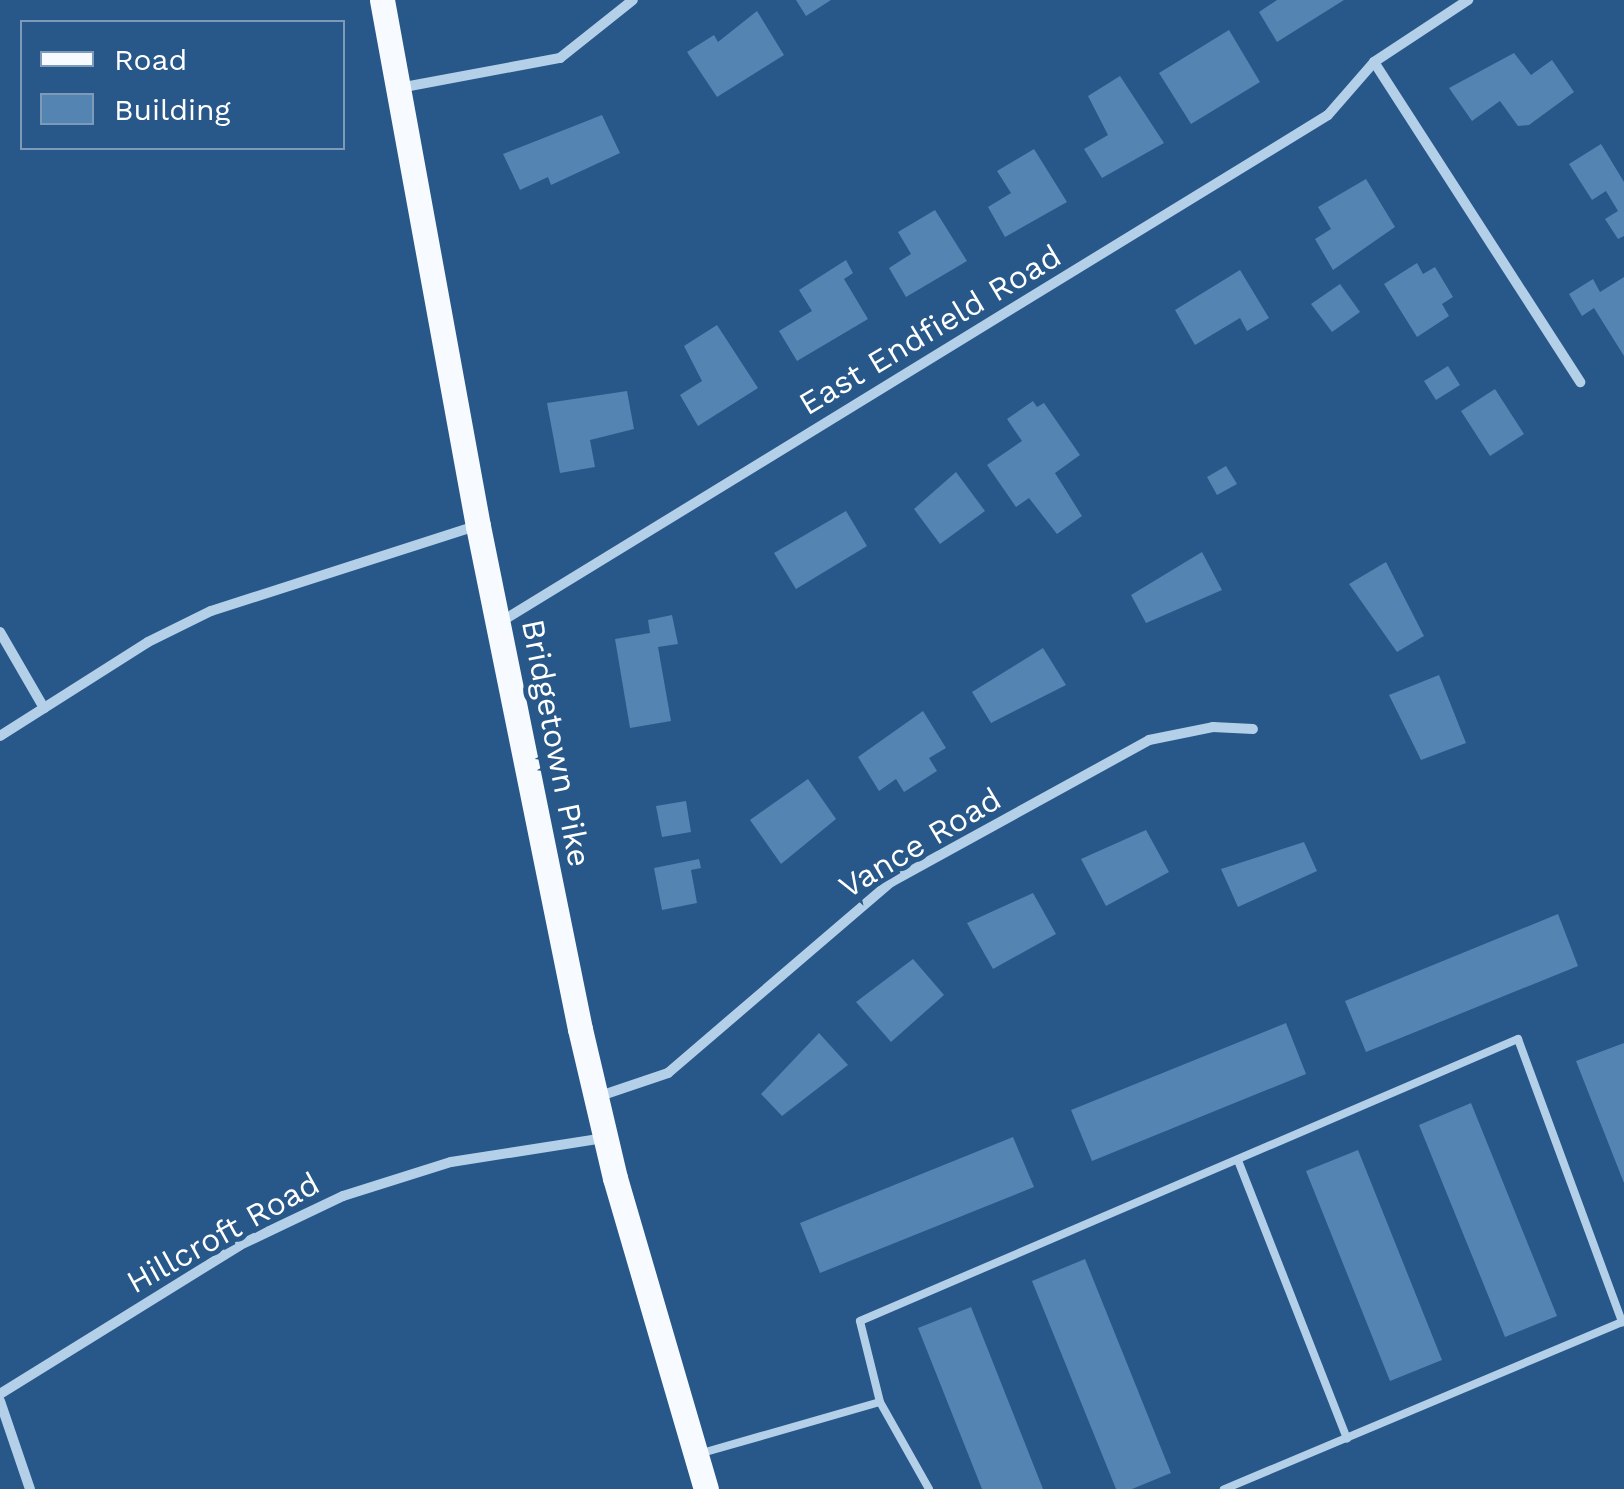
<!DOCTYPE html>
<style>
body{margin:0}
#map{position:relative;width:1624px;height:1489px;overflow:hidden;background:#275889;font-family:"Work Sans",sans-serif}
div>[style]{position:absolute}
[style*='--x']{left:calc(var(--x)*1px);top:calc(var(--y)*1px);width:calc(var(--w)*1px);rotate:calc(var(--a)*1deg)}
.building>*{inset:0;background:#5384b2}
.lane>*{height:8px;margin:-4px;padding:0 4px;transform-origin:4px;border-radius:4px;background:#b4d0e9}
.street>*{height:10px;margin:-5px;padding:0 5px;transform-origin:5px;border-radius:5px;background:#b4d0e9}
.primary>*{height:25px;margin:-12.5px;padding:0 12.5px;transform-origin:12.5px;border-radius:12.5px;background:#f7fafe}
span{translate:-50% -50%;white-space:nowrap;text-align:center;line-height:1.15;-webkit-text-stroke:10px #275889;paint-order:stroke}
.street-label{font-size:32px;color:#fff}
.legend{position:absolute;left:20px;top:20px;width:325px;height:130px;box-sizing:border-box;background:#275889;border:2px solid #7d9bb8;margin:0;padding:12px 18px;list-style:none;font-size:30px;color:#fff}
.legend li{display:flex;align-items:center;gap:20px;height:50px}
.legend b{width:50px;border:2px solid #7d9bb8}
</style>
<div id="map">
<div class="building">
<i style="clip-path:polygon(796px 0,831px 0,806px 16px)"></i>
<i style="clip-path:polygon(1277px 0,1344px 0,1277px 42px,1259px 12px)"></i>
<i style="clip-path:polygon(757px 11px,784px 55px,717px 97px,687px 52px,714px 35px,718px 42px)"></i>
<i style="clip-path:polygon(1229px 30px,1260px 82px,1191px 124px,1159px 73px)"></i>
<i style="clip-path:polygon(1514px 53px,1531px 75px,1552px 60px,1574px 92px,1529px 125px,1518px 126px,1500px 101px,1472px 121px,1449px 88px)"></i>
<i style="clip-path:polygon(1120px 76px,1164px 143px,1102px 178px,1084px 149px,1108px 135px,1088px 96px)"></i>
<i style="clip-path:polygon(602px 115px,620px 153px,551px 185px,548px 177px,520px 190px,503px 154px)"></i>
<i style="clip-path:polygon(1601px 144px,1624px 182px,1624px 236px,1618px 239px,1605px 219px,1618px 211px,1606px 191px,1592px 200px,1569px 164px)"></i>
<i style="clip-path:polygon(1034px 149px,1067px 202px,1005px 237px,988px 207px,1011px 193px,997px 171px)"></i>
<i style="clip-path:polygon(1366px 179px,1395px 227px,1333px 270px,1315px 239px,1331px 229px,1318px 207px)"></i>
<i style="clip-path:polygon(935px 210px,967px 261px,906px 297px,889px 268px,911px 254px,898px 232px)"></i>
<i style="clip-path:polygon(846px 260px,853px 273px,844px 279px,868px 319px,797px 361px,779px 331px,812px 311px,799px 290px)"></i>
<i style="clip-path:polygon(1417px 263px,1423px 274px,1435px 267px,1453px 297px,1442px 304px,1449px 316px,1417px 337px,1384px 284px)"></i>
<i style="clip-path:polygon(1240px 270px,1269px 318px,1247px 331px,1240px 318px,1195px 345px,1175px 310px)"></i>
<i style="clip-path:polygon(1624px 277px,1624px 356px,1594px 308px,1582px 316px,1569px 294px,1593px 279px,1600px 292px)"></i>
<i style="clip-path:polygon(1340px 284px,1360px 312px,1332px 332px,1311px 304px)"></i>
<i style="clip-path:polygon(717px 325px,758px 388px,698px 426px,680px 395px,702px 381px,684px 346px)"></i>
<i style="clip-path:polygon(1448px 366px,1460px 385px,1436px 400px,1424px 381px)"></i>
<i style="clip-path:polygon(1495px 389px,1524px 434px,1490px 456px,1461px 411px)"></i>
<i style="clip-path:polygon(627px 391px,634px 429px,590px 440px,595px 467px,560px 473px,547px 403px)"></i>
<i style="clip-path:polygon(1033px 401px,1037px 407px,1044px 403px,1080px 455px,1055px 473px,1082px 516px,1057px 534px,1029px 498px,1016px 507px,987px 465px,1022px 441px,1007px 419px)"></i>
<i style="clip-path:polygon(1226px 466px,1237px 484px,1217px 495px,1207px 477px)"></i>
<i style="clip-path:polygon(956px 472px,985px 511px,940px 544px,914px 509px)"></i>
<i style="clip-path:polygon(846px 511px,867px 546px,796px 589px,774px 553px)"></i>
<i style="clip-path:polygon(1202px 552px,1222px 590px,1146px 623px,1131px 595px)"></i>
<i style="clip-path:polygon(1386px 562px,1424px 636px,1397px 652px,1349px 584px)"></i>
<i style="clip-path:polygon(672px 615px,678px 644px,658px 647px,671px 721px,630px 728px,615px 639px,650px 633px,648px 620px)"></i>
<i style="clip-path:polygon(1043px 648px,1066px 685px,991px 723px,972px 692px)"></i>
<i style="clip-path:polygon(1439px 675px,1466px 743px,1421px 760px,1389px 695px)"></i>
<i style="clip-path:polygon(923px 711px,946px 748px,929px 758px,937px 771px,904px 792px,896px 779px,879px 791px,858px 757px)"></i>
<i style="clip-path:polygon(808px 779px,836px 819px,781px 864px,750px 820px)"></i>
<i style="clip-path:polygon(686px 801px,691px 832px,662px 837px,656px 806px)"></i>
<i style="clip-path:polygon(1146px 830px,1169px 872px,1106px 906px,1081px 859px)"></i>
<i style="clip-path:polygon(1304px 842px,1317px 871px,1238px 907px,1221px 869px)"></i>
<i style="clip-path:polygon(699px 859px,701px 868px,691px 870px,697px 903px,662px 910px,654px 868px)"></i>
<i style="clip-path:polygon(1033px 893px,1056px 934px,993px 969px,967px 923px)"></i>
<i style="clip-path:polygon(1558px 914px,1578px 966px,1366px 1052px,1345px 1001px)"></i>
<i style="clip-path:polygon(913px 959px,944px 995px,891px 1042px,856px 1002px)"></i>
<i style="clip-path:polygon(1286px 1023px,1306px 1074px,1092px 1161px,1071px 1110px)"></i>
<i style="clip-path:polygon(819px 1033px,848px 1065px,782px 1116px,761px 1094px)"></i>
<i style="clip-path:polygon(1624px 1043px,1624px 1183px,1576px 1061px)"></i>
<i style="clip-path:polygon(1471px 1103px,1557px 1316px,1505px 1337px,1419px 1125px)"></i>
<i style="clip-path:polygon(1013px 1137px,1034px 1187px,820px 1273px,800px 1223px)"></i>
<i style="clip-path:polygon(1358px 1150px,1442px 1360px,1390px 1381px,1306px 1171px)"></i>
<i style="clip-path:polygon(1085px 1259px,1171px 1473px,1132px 1489px,1116px 1489px,1032px 1281px)"></i>
<i style="clip-path:polygon(971px 1307px,1043px 1489px,982px 1489px,918px 1328px)"></i>
</div>
<div class="lane">
<i style="--x:1239;--y:1163;--w:296;--a:68.6"></i>
<i style="--x:702;--y:1453;--w:185;--a:-16"></i>
<i style="--x:929;--y:1489;--w:100;--a:-119.4"></i>
<i style="--x:880;--y:1402;--w:83;--a:-103.9"></i>
<i style="--x:860;--y:1321;--w:716;--a:-23.2"></i>
<i style="--x:1518;--y:1039;--w:302;--a:69.8"></i>
<i style="--x:1622;--y:1322;--w:432;--a:157.2"></i>
</div>
<div class="street">
<i style="--x:1374;--y:62;--w:381;--a:57.2"></i>
<i style="--x:399;--y:88;--w:164;--a:-10.6"></i>
<i style="--x:560;--y:58;--w:93;--a:-38.5"></i>
<i style="--x:499;--y:623;--w:972;--a:-31.5"></i>
<i style="--x:1328;--y:115;--w:70;--a:-49"></i>
<i style="--x:1374;--y:62;--w:113;--a:-33.4"></i>
<i style="--x:0;--y:632;--w:88;--a:59.9"></i>
<i style="--x:0;--y:736;--w:175;--a:-32.4"></i>
<i style="--x:148;--y:642;--w:70;--a:-26.2"></i>
<i style="--x:211;--y:611;--w:278;--a:-17.8"></i>
<i style="--x:597;--y:1097;--w:75;--a:-18.7"></i>
<i style="--x:668;--y:1073;--w:294;--a:-40.6"></i>
<i style="--x:891;--y:882;--w:294;--a:-28.8"></i>
<i style="--x:1149;--y:740;--w:65;--a:-11.5"></i>
<i style="--x:1213;--y:727;--w:40;--a:2.9"></i>
<i style="--x:0;--y:1394;--w:282;--a:-31.8"></i>
<i style="--x:240;--y:1245;--w:114;--a:-25.4"></i>
<i style="--x:343;--y:1196;--w:113;--a:-17.5"></i>
<i style="--x:451;--y:1162;--w:156;--a:-8.9"></i>
<i style="--x:0;--y:1401;--w:93;--a:71.2"></i>
</div>
<div class="primary">
<i style="--x:382;--y:0;--w:535;--a:79.66"></i>
<i style="--x:478;--y:526;--w:513;--a:78.54"></i>
<i style="--x:580;--y:1029;--w:153;--a:76.8"></i>
<i style="--x:615;--y:1178;--w:324;--a:73.7"></i>
</div>
<div class="street-label">
<span style="left:930px;top:330px;rotate:-31deg">East Endfield Road</span>
<span style="left:556px;top:743px;rotate:79deg">Bridgetown Pike</span>
<span style="left:920px;top:843px;rotate:-31deg">Vance Road</span>
<span style="left:223px;top:1233px;rotate:-29deg">Hillcroft Road</span>
</div>
<ul class="legend">
<li><b style="height:12px;background:#f7fafe"></b>Road</li>
<li><b style="height:28px;background:#5384b2"></b>Building</li>
</ul>
</div>
